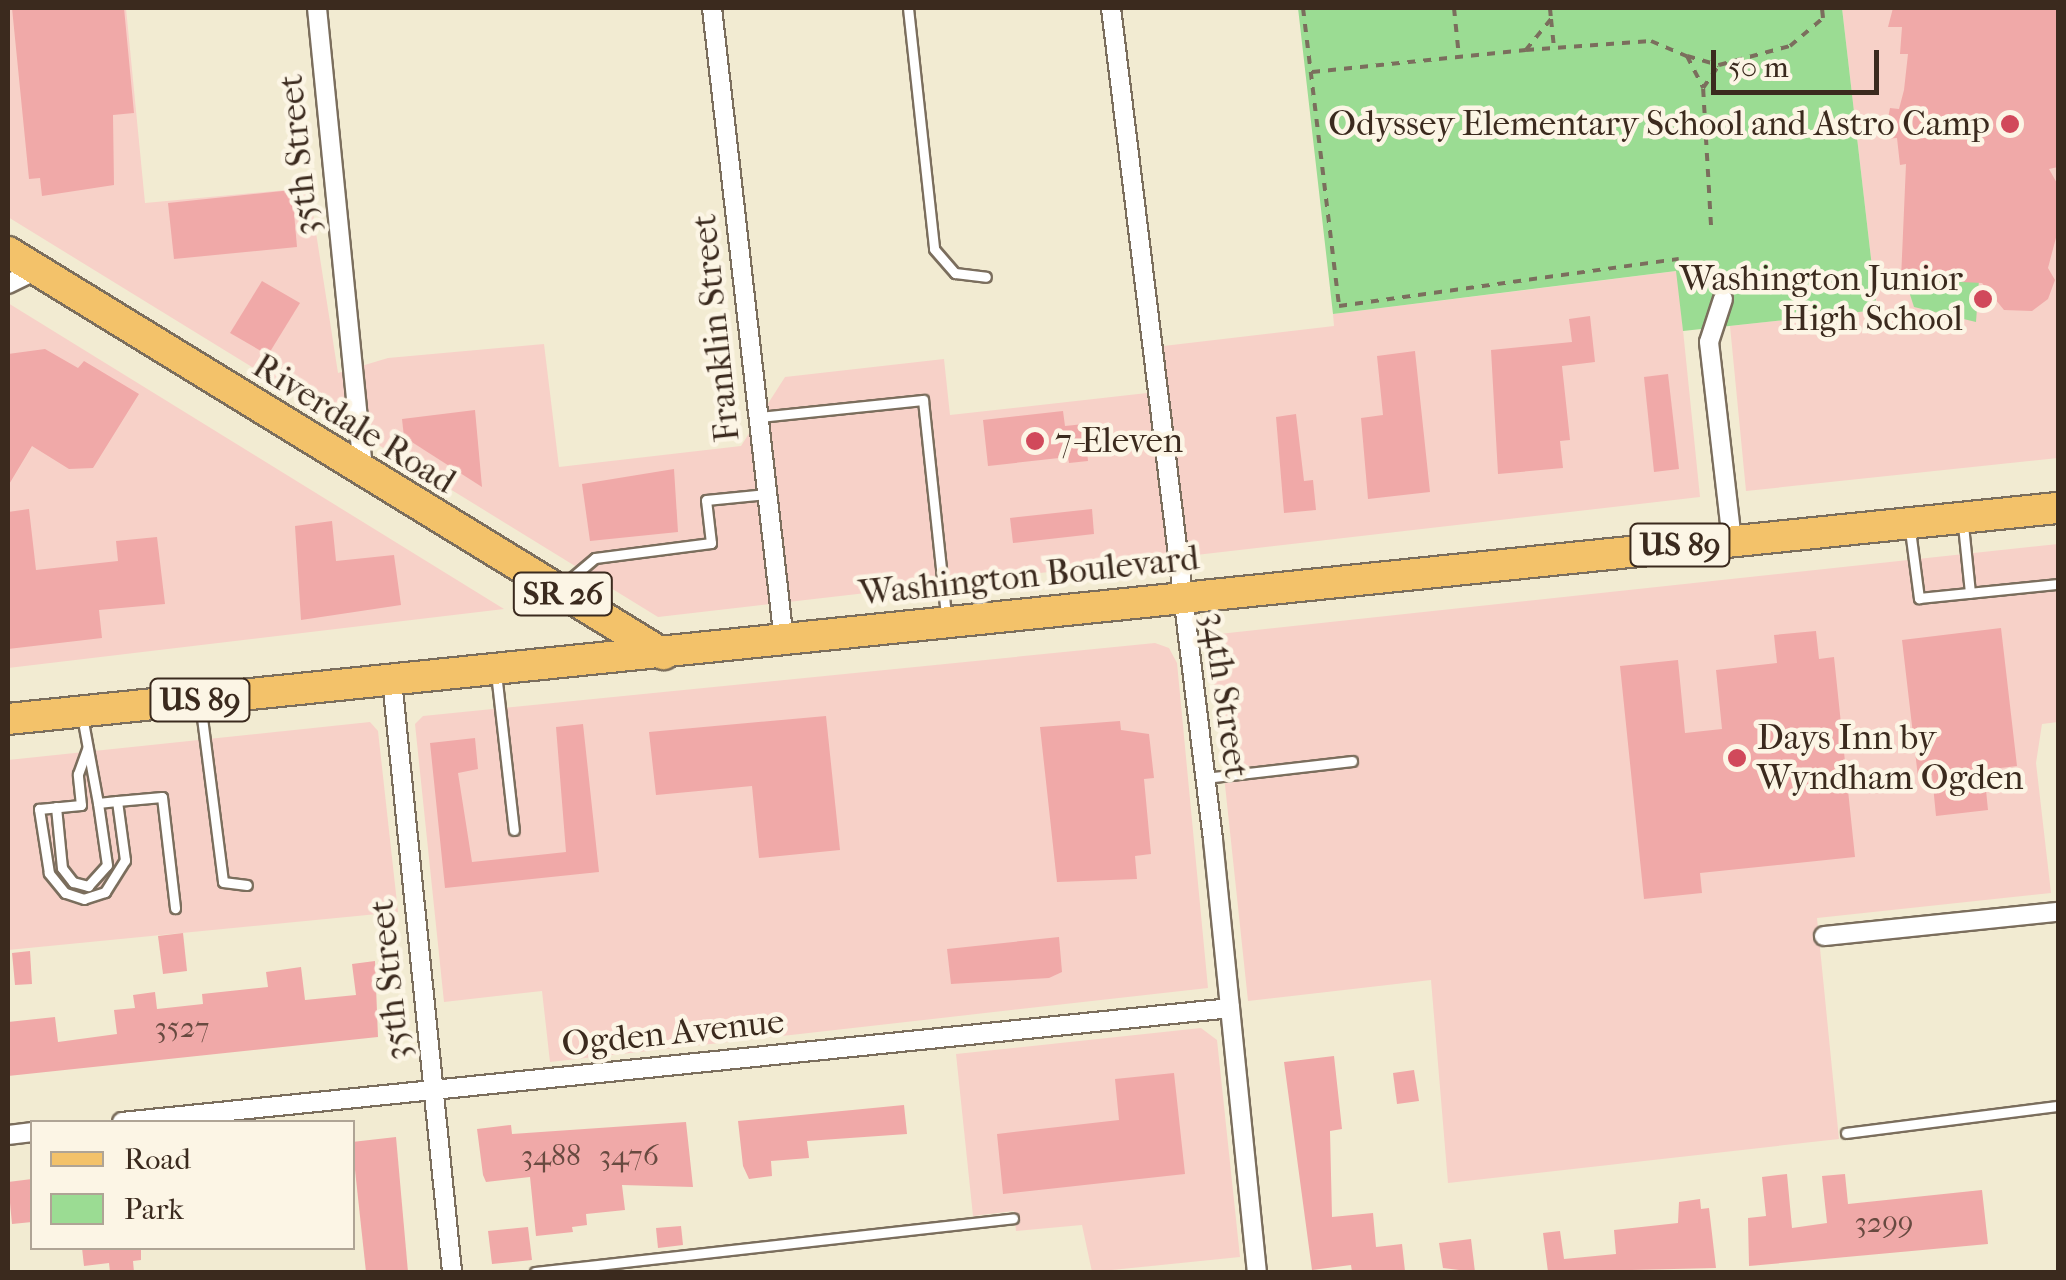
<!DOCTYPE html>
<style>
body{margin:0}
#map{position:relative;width:2066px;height:1280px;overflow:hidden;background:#f2ebd2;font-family:"IM FELL French Canon",serif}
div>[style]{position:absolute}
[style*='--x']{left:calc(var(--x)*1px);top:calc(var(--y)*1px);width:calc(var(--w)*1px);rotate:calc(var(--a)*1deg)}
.built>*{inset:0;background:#f7d1c8}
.green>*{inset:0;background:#9bdc93}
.building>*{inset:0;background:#f0a9a8}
.path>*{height:4px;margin-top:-2px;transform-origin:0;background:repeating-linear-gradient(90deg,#7b6e5d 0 8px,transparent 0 16px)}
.roads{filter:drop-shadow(2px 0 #7b6e5d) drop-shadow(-2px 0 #7b6e5d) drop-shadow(0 2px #7b6e5d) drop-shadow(0 -2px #7b6e5d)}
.service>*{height:9px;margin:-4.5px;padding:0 4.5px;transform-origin:4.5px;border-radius:4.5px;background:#fff}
.minor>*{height:18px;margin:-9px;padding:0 9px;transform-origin:9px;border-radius:9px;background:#fff}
.primary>*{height:30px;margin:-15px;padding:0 15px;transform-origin:15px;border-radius:15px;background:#f3c26a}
.dots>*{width:28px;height:28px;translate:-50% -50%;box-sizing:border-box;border:5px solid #fcf5e5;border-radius:50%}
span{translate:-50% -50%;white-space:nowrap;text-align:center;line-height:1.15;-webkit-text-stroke:9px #fcf5e5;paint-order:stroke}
.number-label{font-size:30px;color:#684a40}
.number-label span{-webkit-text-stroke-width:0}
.shield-label span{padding:2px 8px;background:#fcf5e5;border:2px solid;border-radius:8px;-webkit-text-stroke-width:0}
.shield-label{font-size:32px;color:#3b2a1e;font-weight:700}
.poi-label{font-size:35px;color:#3b2a1e}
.right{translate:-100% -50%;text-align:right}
.left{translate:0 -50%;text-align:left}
.street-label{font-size:35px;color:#3b2a1e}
.frame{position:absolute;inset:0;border:10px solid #3b2a1e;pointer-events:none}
.legend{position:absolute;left:30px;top:1120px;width:325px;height:130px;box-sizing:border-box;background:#fcf5e5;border:2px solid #afa495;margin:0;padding:12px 18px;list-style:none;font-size:30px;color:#3b2a1e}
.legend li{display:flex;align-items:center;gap:20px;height:50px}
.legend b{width:50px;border:2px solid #afa495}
.scale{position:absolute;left:1711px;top:50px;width:168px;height:45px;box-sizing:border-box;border:5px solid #3b2a1e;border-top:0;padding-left:12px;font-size:30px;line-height:35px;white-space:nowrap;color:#3b2a1e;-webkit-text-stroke:8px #fcf5e5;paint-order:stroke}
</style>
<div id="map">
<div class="built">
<i style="clip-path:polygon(8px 8px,126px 8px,145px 203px,309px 188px,338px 373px,388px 358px,544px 344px,559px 467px,741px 446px,785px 377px,944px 359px,950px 415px,1147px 393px,1155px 347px,1334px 326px,1333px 314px,1677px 271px,1700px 497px,658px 617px,8px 217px)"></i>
<i style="clip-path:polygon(1842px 8px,2058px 8px,2058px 458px,1746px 491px,1730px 326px,1877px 310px)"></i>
<i style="clip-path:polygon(8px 303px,504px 609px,8px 668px)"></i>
<i style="clip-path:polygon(2058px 544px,2058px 722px,2042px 724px,2036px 763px,2051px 893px,1817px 918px,1839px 1139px,1448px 1183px,1431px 980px,1248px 1001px,1210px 644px,1219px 634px)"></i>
<i style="clip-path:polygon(1155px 643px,1169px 648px,1177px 663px,1208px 988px,550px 1062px,542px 991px,444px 1002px,415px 724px,423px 716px)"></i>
<i style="clip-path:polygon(370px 722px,378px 731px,398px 912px,8px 950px,8px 760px)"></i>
<i style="clip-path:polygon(1201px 1028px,1217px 1040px,1240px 1257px,1092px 1272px,1082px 1225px,1016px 1231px,1014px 1211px,973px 1216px,956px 1054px)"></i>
</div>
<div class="green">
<i style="clip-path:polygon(1298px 8px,1842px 8px,1877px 310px,1683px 331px,1676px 271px,1333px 314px)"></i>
<i style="clip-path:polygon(1905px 279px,1979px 280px,1976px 322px,1914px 307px)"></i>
</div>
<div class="building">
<i style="clip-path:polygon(12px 8px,124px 8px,134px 113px,113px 115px,114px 185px,42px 196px,40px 178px,29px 179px)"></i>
<i style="clip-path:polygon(1893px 8px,2056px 8px,2058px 167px,2049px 169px,2058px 185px,2058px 230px,2048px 268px,2055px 280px,2048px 299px,2032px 311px,2004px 310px,1982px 283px,1901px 279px,1906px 164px,1900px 165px,1897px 138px,1884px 139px,1890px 108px,1899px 109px,1904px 90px,1908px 54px,1900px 54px,1902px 27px,1888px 27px)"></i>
<i style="clip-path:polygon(292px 190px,297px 247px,174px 259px,168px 203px)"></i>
<i style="clip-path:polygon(262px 281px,300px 303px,268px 355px,230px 333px)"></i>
<i style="clip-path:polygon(1590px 316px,1595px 362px,1562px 366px,1570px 440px,1560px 441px,1563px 468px,1498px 474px,1491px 350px,1572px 342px,1569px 319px)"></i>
<i style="clip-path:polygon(45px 349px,78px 368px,84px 361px,139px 394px,93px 468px,69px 469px,32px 446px,8px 486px,8px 354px)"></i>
<i style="clip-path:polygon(1415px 351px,1430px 492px,1368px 499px,1361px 418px,1383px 415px,1377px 356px)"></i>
<i style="clip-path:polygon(1668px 374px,1679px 469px,1654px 472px,1644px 377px)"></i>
<i style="clip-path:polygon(475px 410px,482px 487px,404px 437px,402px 419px)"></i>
<i style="clip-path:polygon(1063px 411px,1065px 426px,1084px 424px,1088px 461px,1069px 463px,1068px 457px,988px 466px,983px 420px)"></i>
<i style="clip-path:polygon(1296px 414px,1304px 481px,1313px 480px,1316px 510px,1284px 513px,1276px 417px)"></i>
<i style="clip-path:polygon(674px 469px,678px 532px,590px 541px,582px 484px)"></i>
<i style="clip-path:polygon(29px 509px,36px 570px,118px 561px,116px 541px,157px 537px,165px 604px,99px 610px,102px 638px,8px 649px,8px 512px)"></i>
<i style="clip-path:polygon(1092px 509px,1094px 534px,1013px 543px,1010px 518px)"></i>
<i style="clip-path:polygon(332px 521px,336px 561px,394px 555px,401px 605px,301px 620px,295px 526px)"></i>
<i style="clip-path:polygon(2001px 628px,2017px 766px,1984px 770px,1988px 810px,1936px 816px,1932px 775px,1918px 777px,1902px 640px)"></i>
<i style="clip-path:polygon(1816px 631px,1819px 659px,1834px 657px,1855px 857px,1700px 873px,1702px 893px,1644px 899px,1620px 666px,1678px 660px,1685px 733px,1722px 729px,1716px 670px,1777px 663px,1774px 635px)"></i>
<i style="clip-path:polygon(826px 716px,840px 850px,759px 858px,752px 786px,656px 795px,649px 732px)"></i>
<i style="clip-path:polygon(1120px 721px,1121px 730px,1149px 734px,1154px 778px,1144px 779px,1151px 854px,1135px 856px,1137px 879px,1057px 882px,1040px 727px)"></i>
<i style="clip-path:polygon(583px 724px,599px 872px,445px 888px,430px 743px,475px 738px,478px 769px,458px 773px,472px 862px,566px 852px,556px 727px)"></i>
<i style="clip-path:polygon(183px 933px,187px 971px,163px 974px,158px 936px)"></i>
<i style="clip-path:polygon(1059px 937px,1062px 972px,1049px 978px,951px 984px,947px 949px)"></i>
<i style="clip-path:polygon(30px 951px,32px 984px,15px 985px,12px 953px)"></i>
<i style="clip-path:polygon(375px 961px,378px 1037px,8px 1076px,8px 1022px,55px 1017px,58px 1042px,117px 1034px,114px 1010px,135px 1008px,133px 995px,155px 992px,157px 1009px,203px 1004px,202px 994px,268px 987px,266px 972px,301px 967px,305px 1000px,356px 995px,352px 964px)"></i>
<i style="clip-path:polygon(1334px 1056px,1342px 1129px,1330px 1131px,1332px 1217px,1373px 1213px,1376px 1247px,1402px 1244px,1405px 1271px,1352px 1272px,1351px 1265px,1312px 1270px,1284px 1062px)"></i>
<i style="clip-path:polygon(1414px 1070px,1419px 1101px,1397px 1104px,1393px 1073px)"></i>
<i style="clip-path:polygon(1174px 1073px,1185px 1174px,1003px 1194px,997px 1134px,1119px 1120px,1115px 1079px)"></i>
<i style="clip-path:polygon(904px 1105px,907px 1134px,807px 1141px,809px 1158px,771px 1161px,772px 1176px,749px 1179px,743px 1166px,738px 1121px)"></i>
<i style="clip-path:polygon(686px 1122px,693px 1187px,622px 1185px,625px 1210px,586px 1214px,587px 1225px,572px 1227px,573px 1232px,536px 1236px,530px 1177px,486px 1182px,483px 1175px,477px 1129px,511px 1125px,512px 1134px)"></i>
<i style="clip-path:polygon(396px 1137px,408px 1272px,366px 1272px,352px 1142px)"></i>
<i style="clip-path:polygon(1787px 1174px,1792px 1228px,1827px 1223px,1822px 1176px,1845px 1174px,1848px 1204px,1982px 1190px,1988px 1244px,1749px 1266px,1748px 1218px,1766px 1216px,1762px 1177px)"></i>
<i style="clip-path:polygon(32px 1179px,32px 1222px,12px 1224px,8px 1182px)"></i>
<i style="clip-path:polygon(1700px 1199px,1701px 1209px,1709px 1208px,1716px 1268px,1548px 1272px,1543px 1233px,1560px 1231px,1564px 1259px,1616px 1254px,1614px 1230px,1678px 1223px,1679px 1202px)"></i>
<i style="clip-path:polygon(681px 1226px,683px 1245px,658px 1248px,656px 1228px)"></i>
<i style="clip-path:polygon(528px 1227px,532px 1260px,492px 1264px,488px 1231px)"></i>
<i style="clip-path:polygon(1471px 1239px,1475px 1272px,1443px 1268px,1439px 1243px)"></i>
<i style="clip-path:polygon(82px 1248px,141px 1248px,141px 1260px,133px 1261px,134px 1272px,110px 1272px,109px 1263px,84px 1266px)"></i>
</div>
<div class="path">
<i style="--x:1303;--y:8;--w:300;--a:83.1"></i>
<i style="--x:1339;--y:306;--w:343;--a:-7.9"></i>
<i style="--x:1454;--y:8;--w:49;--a:84.2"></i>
<i style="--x:1550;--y:8;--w:11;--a:85"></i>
<i style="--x:1551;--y:19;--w:40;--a:129"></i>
<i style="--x:1526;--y:50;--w:125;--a:-4.1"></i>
<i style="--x:1651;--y:41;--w:39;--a:23"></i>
<i style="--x:1687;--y:56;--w:36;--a:63"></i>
<i style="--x:1551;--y:19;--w:29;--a:84"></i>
<i style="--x:1687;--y:56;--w:33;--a:16"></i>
<i style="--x:1312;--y:72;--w:215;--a:-5.9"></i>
<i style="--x:1711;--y:225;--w:137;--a:-93.3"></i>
<i style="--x:1703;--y:88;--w:28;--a:-55"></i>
<i style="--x:1719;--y:65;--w:73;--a:-15"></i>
<i style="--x:1790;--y:46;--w:43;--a:-40.3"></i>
<i style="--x:1823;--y:18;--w:10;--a:-96"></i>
</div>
<div class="roads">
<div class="service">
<i style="--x:908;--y:8;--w:242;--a:83.8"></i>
<i style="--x:934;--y:249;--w:32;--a:49"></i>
<i style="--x:955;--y:273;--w:31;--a:7"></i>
<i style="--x:759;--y:417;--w:165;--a:-5.9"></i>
<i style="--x:923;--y:400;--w:217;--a:83.9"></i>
<i style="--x:1963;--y:525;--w:68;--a:84.1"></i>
<i style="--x:1910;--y:530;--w:69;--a:82.5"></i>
<i style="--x:1919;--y:598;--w:140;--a:-5.8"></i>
<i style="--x:563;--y:585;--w:42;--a:-40.2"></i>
<i style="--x:595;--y:558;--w:117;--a:-7.4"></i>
<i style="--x:711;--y:543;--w:43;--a:-96.6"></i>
<i style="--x:706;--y:500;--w:61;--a:-5.6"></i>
<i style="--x:496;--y:673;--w:158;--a:83.5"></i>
<i style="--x:200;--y:702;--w:181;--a:82.7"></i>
<i style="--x:223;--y:882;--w:24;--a:7"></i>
<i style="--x:82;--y:716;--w:88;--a:79.6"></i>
<i style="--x:98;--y:803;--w:19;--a:-6"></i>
<i style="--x:117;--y:801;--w:60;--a:82.3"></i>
<i style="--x:125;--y:860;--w:38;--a:122"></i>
<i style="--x:105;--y:892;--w:22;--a:162"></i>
<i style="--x:84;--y:899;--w:20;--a:-162"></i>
<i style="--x:65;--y:893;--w:26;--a:-129"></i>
<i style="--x:49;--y:873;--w:65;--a:-98.9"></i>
<i style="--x:39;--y:809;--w:42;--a:-5.4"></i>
<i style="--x:81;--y:805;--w:31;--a:-96"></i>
<i style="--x:78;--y:774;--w:27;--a:-70"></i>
<i style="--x:1205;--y:778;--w:148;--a:-6.6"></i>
<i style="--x:117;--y:801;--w:45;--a:-5.1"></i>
<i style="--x:162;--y:797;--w:112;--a:83.3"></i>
<i style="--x:56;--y:807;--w:61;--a:84.4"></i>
<i style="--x:62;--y:868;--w:18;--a:52"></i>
<i style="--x:73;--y:882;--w:16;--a:15"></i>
<i style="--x:88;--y:886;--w:28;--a:-48"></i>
<i style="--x:107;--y:865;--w:63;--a:-98.3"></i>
<i style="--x:1846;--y:1133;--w:214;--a:-7.3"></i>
<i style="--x:535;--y:1272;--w:481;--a:-6.4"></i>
</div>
<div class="minor">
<i style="--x:317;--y:8;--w:469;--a:84.3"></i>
<i style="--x:712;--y:8;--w:637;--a:83.51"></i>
<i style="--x:1111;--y:8;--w:838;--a:83.01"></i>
<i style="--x:1213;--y:840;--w:434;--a:84.2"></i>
<i style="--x:8;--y:284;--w:32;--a:-26"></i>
<i style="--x:1723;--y:299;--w:45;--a:108"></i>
<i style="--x:1709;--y:342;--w:199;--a:83.4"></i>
<i style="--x:392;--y:680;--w:595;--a:84.21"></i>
<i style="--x:1824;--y:936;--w:235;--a:-5.9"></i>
<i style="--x:122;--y:1122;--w:1114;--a:-5.87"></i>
<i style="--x:8;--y:1135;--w:24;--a:-7"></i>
</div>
<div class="primary">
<i style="--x:8;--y:252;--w:769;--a:31.54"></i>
<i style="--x:8;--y:719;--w:2061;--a:-5.88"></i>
</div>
</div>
<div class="dots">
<i style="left:2010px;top:124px;background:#d1495b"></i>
<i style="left:1983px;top:299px;background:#d1495b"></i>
<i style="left:1035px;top:441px;background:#d1495b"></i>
<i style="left:1737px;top:758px;background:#d1495b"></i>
</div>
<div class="number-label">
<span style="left:182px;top:1028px">3527</span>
<span style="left:551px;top:1156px">3488</span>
<span style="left:629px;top:1156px">3476</span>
<span style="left:1884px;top:1223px">3299</span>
</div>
<div class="shield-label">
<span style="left:1680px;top:545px">US 89</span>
<span style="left:563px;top:594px">SR 26</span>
<span style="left:200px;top:700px">US 89</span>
</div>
<div class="poi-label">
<span class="right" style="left:1990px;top:124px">Odyssey Elementary School and Astro Camp</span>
<span class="right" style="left:1963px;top:299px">Washington Junior<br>High School</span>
<span class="left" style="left:1055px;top:441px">7-Eleven</span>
<span class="left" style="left:1757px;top:758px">Days Inn by<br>Wyndham Ogden</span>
</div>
<div class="street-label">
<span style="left:299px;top:155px;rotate:-96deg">35th Street</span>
<span style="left:716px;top:328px;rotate:-96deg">Franklin Street</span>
<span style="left:354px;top:424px;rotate:32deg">Riverdale Road</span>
<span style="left:1029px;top:576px;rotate:-6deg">Washington Boulevard</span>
<span style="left:1225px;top:695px;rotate:82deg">34th Street</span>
<span style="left:390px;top:980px;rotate:-96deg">35th Street</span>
<span style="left:673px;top:1033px;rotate:-6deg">Ogden Avenue</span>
</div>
<div class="frame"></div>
<ul class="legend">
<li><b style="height:12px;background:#f3c26a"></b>Road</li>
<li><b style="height:28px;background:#9bdc93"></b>Park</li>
</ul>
<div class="scale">50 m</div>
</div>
